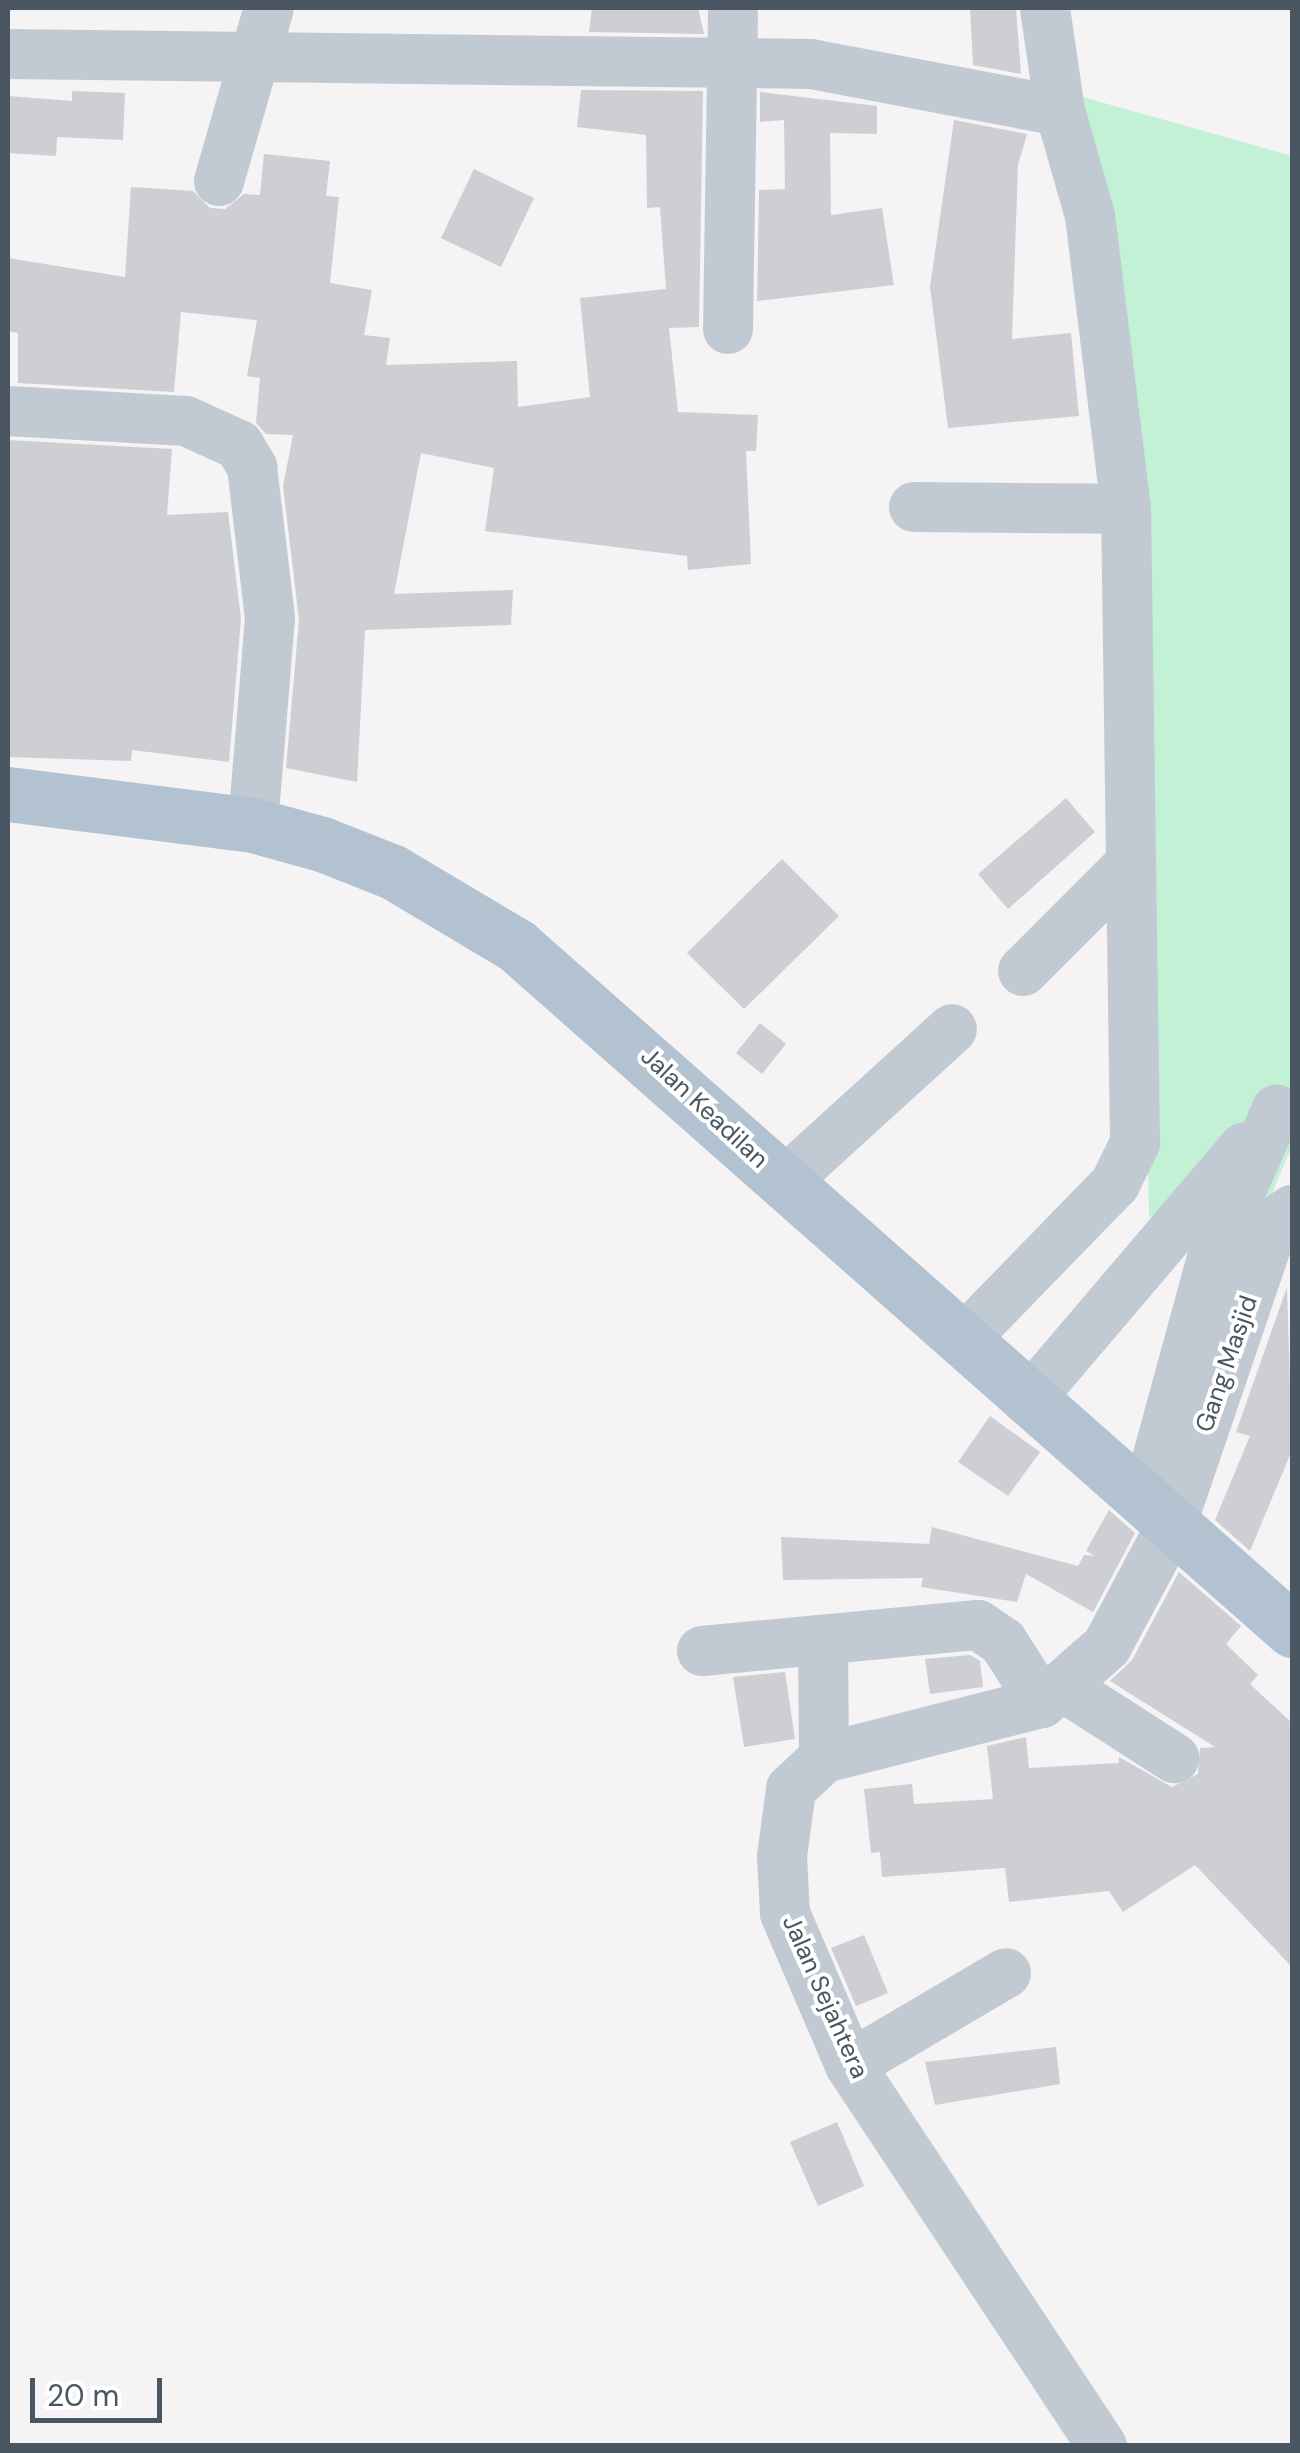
<!DOCTYPE html>
<style>
body{margin:0}
#map{position:relative;width:1300px;height:2453px;overflow:hidden;background:#f5f3f3;font-family:"DM Sans",sans-serif}
div>[style]{position:absolute}
[style*='--x']{left:calc(var(--x)*1px);top:calc(var(--y)*1px);width:calc(var(--w)*1px);rotate:calc(var(--a)*1deg)}
.green>*{inset:0;background:#c3f1d5}
.building>*{inset:0;background:#cdcfd5}
.minor>*{height:50px;margin:-25px;padding:0 25px;transform-origin:25px;border-radius:25px;background:#c1cad2}
.major>*{height:55px;margin:-27.5px;padding:0 27.5px;transform-origin:27.5px;border-radius:27.5px;background:#b3c2d1}
span{translate:-50% -50%;white-space:nowrap;text-align:center;line-height:1.15;-webkit-text-stroke:8px #fff;paint-order:stroke}
.street-label{font-size:25px;color:#4a5661}
.frame{position:absolute;inset:0;border:10px solid #4a5661;pointer-events:none}
.scale{position:absolute;left:30px;top:2378px;width:132px;height:45px;box-sizing:border-box;border:5px solid #4a5661;border-top:0;padding-left:12px;font-size:30px;line-height:35px;white-space:nowrap;color:#4a5661;-webkit-text-stroke:8px #fff;paint-order:stroke}
</style>
<div id="map">
<div class="green">
<i style="clip-path:polygon(1065px 92px,1292px 156px,1292px 1146px,1245px 1257px,1149px 1216px,1135px 576px)"></i>
</div>
<div class="building">
<i style="clip-path:polygon(592px 8px,698px 8px,704px 34px,589px 32px)"></i>
<i style="clip-path:polygon(970px 8px,1016px 8px,1021px 74px,973px 65px)"></i>
<i style="clip-path:polygon(581px 90px,703px 91px,699px 327px,669px 328px,678px 412px,758px 415px,756px 451px,746px 451px,751px 564px,688px 570px,687px 556px,485px 531px,494px 468px,421px 453px,394px 594px,513px 590px,511px 625px,365px 630px,357px 782px,286px 768px,299px 620px,283px 486px,293px 435px,266px 434px,256px 423px,260px 378px,247px 376px,257px 320px,181px 312px,174px 392px,18px 383px,18px 333px,8px 331px,8px 258px,125px 277px,131px 187px,193px 191px,210px 208px,225px 209px,244px 194px,260px 195px,264px 154px,330px 161px,326px 196px,339px 197px,330px 283px,372px 290px,364px 335px,390px 338px,386px 365px,517px 361px,518px 407px,590px 397px,580px 298px,666px 289px,660px 207px,647px 208px,646px 135px,577px 127px)"></i>
<i style="clip-path:polygon(72px 91px,125px 93px,123px 140px,57px 137px,56px 156px,8px 153px,8px 96px,72px 101px)"></i>
<i style="clip-path:polygon(760px 92px,877px 106px,877px 134px,830px 133px,831px 215px,882px 208px,894px 285px,757px 301px,759px 190px,785px 189px,784px 120px,760px 122px)"></i>
<i style="clip-path:polygon(954px 120px,1027px 134px,1018px 165px,1012px 339px,1071px 333px,1079px 416px,948px 428px,930px 287px)"></i>
<i style="clip-path:polygon(474px 169px,534px 198px,501px 267px,441px 238px)"></i>
<i style="clip-path:polygon(8px 440px,172px 449px,167px 515px,228px 512px,241px 619px,229px 762px,132px 750px,131px 761px,8px 757px)"></i>
<i style="clip-path:polygon(1066px 798px,1095px 832px,1008px 909px,978px 874px)"></i>
<i style="clip-path:polygon(782px 859px,839px 916px,744px 1009px,687px 953px)"></i>
<i style="clip-path:polygon(760px 1023px,786px 1044px,762px 1074px,736px 1053px)"></i>
<i style="clip-path:polygon(1287px 1287px,1292px 1450px,1250px 1551px,1215px 1520px,1250px 1436px,1236px 1432px)"></i>
<i style="clip-path:polygon(990px 1416px,1040px 1452px,1008px 1496px,958px 1462px)"></i>
<i style="clip-path:polygon(1109px 1510px,1135px 1533px,1093px 1612px,1026px 1574px,1017px 1602px,921px 1587px,923px 1578px,783px 1580px,781px 1537px,929px 1544px,932px 1527px,1078px 1566px,1084px 1555px,1095px 1556px,1086px 1551px)"></i>
<i style="clip-path:polygon(1179px 1572px,1241px 1626px,1226px 1644px,1258px 1675px,1250px 1684px,1292px 1723px,1292px 1967px,1195px 1865px,1123px 1912px,1109px 1891px,1009px 1902px,1005px 1868px,882px 1877px,880px 1852px,871px 1853px,864px 1789px,912px 1784px,914px 1804px,993px 1799px,987px 1746px,1026px 1737px,1029px 1768px,1119px 1763px,1119px 1757px,1172px 1787px,1198px 1774px,1200px 1748px,1215px 1747px,1110px 1681px,1132px 1660px)"></i>
<i style="clip-path:polygon(970px 1655px,980px 1661px,983px 1687px,930px 1694px,925px 1659px)"></i>
<i style="clip-path:polygon(785px 1672px,795px 1739px,744px 1747px,733px 1677px)"></i>
<i style="clip-path:polygon(864px 1935px,888px 1993px,856px 2006px,831px 1948px)"></i>
<i style="clip-path:polygon(1056px 2047px,1060px 2084px,935px 2105px,925px 2062px)"></i>
<i style="clip-path:polygon(837px 2122px,864px 2186px,818px 2206px,790px 2142px)"></i>
</div>
<div class="minor">
<i style="--x:8;--y:54;--w:803;--a:0.71"></i>
<i style="--x:811;--y:64;--w:253;--a:10.7"></i>
<i style="--x:219;--y:181;--w:180;--a:-73.9"></i>
<i style="--x:728;--y:329;--w:321;--a:-89.1"></i>
<i style="--x:8;--y:411;--w:178;--a:3.2"></i>
<i style="--x:186;--y:421;--w:58;--a:24.4"></i>
<i style="--x:239;--y:445;--w:26;--a:59"></i>
<i style="--x:252;--y:467;--w:152;--a:83.2"></i>
<i style="--x:270;--y:618;--w:208;--a:94.7"></i>
<i style="--x:914;--y:507;--w:212;--a:0.5"></i>
<i style="--x:1023;--y:971;--w:151;--a:-45"></i>
<i style="--x:784;--y:1182;--w:227;--a:-42.3"></i>
<i style="--x:966;--y:1337;--w:214;--a:-45.8"></i>
<i style="--x:1115;--y:1184;--w:46;--a:-64"></i>
<i style="--x:1135;--y:1143;--w:634;--a:-90.81"></i>
<i style="--x:1126;--y:509;--w:295;--a:-97"></i>
<i style="--x:1090;--y:216;--w:109;--a:-105.9"></i>
<i style="--x:1060;--y:111;--w:104;--a:-98.3"></i>
<i style="--x:1028;--y:1401;--w:333;--a:-49.6"></i>
<i style="--x:1145;--y:1503;--w:258;--a:-74.7"></i>
<i style="--x:1213;--y:1254;--w:158;--a:-66.2"></i>
<i style="--x:823;--y:1642;--w:116;--a:89.5"></i>
<i style="--x:702;--y:1651;--w:277;--a:-5.4"></i>
<i style="--x:978;--y:1625;--w:30;--a:34"></i>
<i style="--x:1003;--y:1642;--w:72;--a:57.4"></i>
<i style="--x:1065;--y:1688;--w:130;--a:32.7"></i>
<i style="--x:850;--y:2065;--w:181;--a:-30.5"></i>
<i style="--x:1102;--y:2446;--w:457;--a:-123.5"></i>
<i style="--x:850;--y:2065;--w:165;--a:-113.2"></i>
<i style="--x:785;--y:1913;--w:57;--a:-93"></i>
<i style="--x:782;--y:1856;--w:68;--a:-82.3"></i>
<i style="--x:791;--y:1789;--w:45;--a:-43.2"></i>
<i style="--x:824;--y:1758;--w:225;--a:-14.2"></i>
<i style="--x:1042;--y:1703;--w:86;--a:-41.2"></i>
<i style="--x:1107;--y:1646;--w:136;--a:-61.9"></i>
<i style="--x:1171;--y:1526;--w:322;--a:-71.2"></i>
<i style="--x:1275;--y:1221;--w:20;--a:-33"></i>
</div>
<div class="major">
<i style="--x:8;--y:794;--w:247;--a:7.2"></i>
<i style="--x:253;--y:825;--w:72;--a:15.4"></i>
<i style="--x:322;--y:844;--w:76;--a:21.5"></i>
<i style="--x:393;--y:872;--w:144;--a:30.8"></i>
<i style="--x:517;--y:946;--w:1034;--a:41.43"></i>
</div>
<div class="street-label">
<span style="left:704px;top:1108px;rotate:43deg">Jalan Keadilan</span>
<span style="left:1227px;top:1364px;rotate:-71deg">Gang Masjid</span>
<span style="left:825px;top:1997px;rotate:66deg">Jalan Sejahtera</span>
</div>
<div class="frame"></div>
<div class="scale">20 m</div>
</div>
